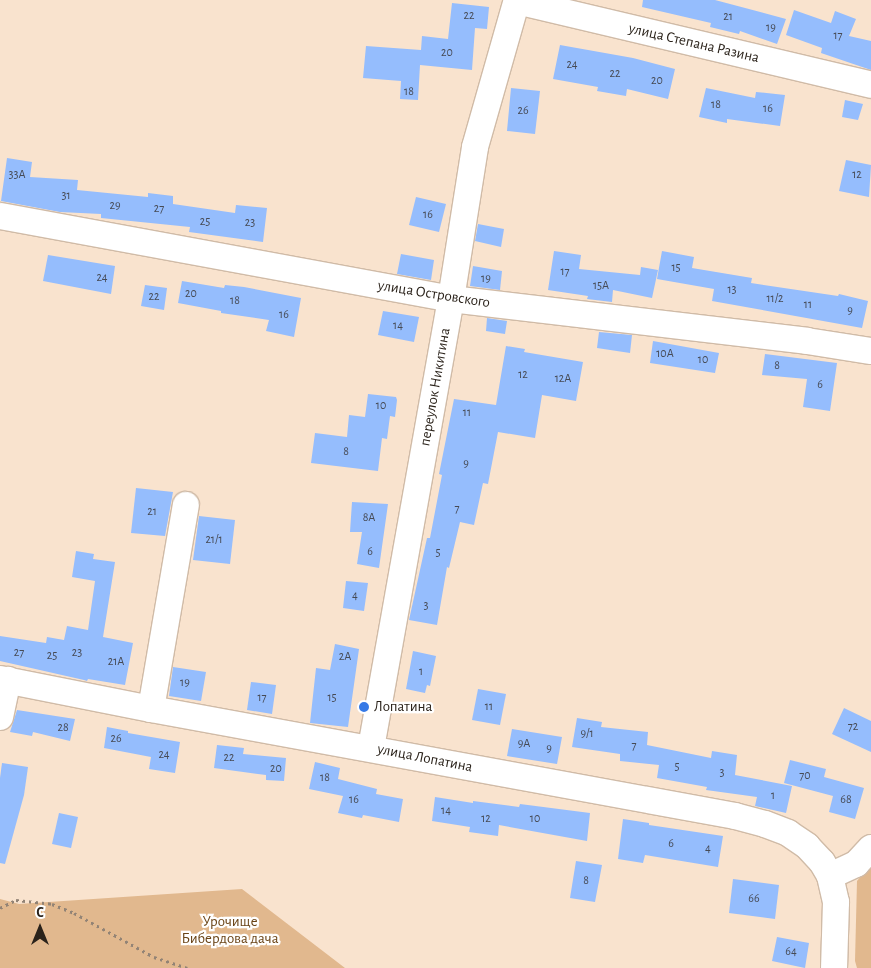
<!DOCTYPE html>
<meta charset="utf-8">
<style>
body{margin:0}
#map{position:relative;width:871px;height:968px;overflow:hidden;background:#f9e3ce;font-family:"Alegreya Sans",sans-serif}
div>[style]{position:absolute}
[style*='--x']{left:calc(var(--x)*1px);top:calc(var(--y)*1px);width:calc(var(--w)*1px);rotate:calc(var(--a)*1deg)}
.green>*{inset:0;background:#e1b88e}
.building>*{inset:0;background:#95bdfd}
.path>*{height:3px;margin-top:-1.5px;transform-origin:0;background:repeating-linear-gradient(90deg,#928375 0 2.5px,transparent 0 6.5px)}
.roads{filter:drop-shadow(1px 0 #d0bba7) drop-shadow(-1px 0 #d0bba7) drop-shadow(0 1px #d0bba7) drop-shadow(0 -1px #d0bba7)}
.minor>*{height:26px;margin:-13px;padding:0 13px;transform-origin:13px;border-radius:13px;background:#fff}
.dots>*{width:14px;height:14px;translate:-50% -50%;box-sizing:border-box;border:2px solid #fff;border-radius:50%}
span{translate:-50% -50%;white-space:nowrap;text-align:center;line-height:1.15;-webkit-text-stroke:4.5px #fff;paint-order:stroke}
.number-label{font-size:12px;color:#464a54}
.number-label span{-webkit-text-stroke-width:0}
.street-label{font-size:15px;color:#2b231b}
.poi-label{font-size:15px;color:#2b231b}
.left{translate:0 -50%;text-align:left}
.park-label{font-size:15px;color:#6a4417}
.north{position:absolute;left:15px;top:903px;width:50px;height:50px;-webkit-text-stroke:4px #fff;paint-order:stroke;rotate:0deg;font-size:14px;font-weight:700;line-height:20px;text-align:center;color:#2b231b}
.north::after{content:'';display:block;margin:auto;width:18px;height:22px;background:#2b231b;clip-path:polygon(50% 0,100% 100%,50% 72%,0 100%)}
</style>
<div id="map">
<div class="green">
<i style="clip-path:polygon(871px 864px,871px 968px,857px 968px,855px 961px,857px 881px)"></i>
<i style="clip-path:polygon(242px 889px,345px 968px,0 968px,0 899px,19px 904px)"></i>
</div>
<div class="building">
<i style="clip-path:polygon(643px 0,715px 0,786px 19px,777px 44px,740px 31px,739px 34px,710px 27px,711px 23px,642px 7px)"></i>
<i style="clip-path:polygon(452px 3px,489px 7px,487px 29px,475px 28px,472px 70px,420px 65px,418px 100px,400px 99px,401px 81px,363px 78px,366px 46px,421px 50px,422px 36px,448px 39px)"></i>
<i style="clip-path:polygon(794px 10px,831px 23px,835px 11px,856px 19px,849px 36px,871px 41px,871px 70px,821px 53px,822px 48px,786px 35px)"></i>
<i style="clip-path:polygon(560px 45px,633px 58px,675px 69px,668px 99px,627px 89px,626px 96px,597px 91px,598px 87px,553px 79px)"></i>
<i style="clip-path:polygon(511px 88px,540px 91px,535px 134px,507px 131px)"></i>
<i style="clip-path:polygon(706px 88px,755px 98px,756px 92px,785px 95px,780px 126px,727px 119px,727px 123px,699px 117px)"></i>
<i style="clip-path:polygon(845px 100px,863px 104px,858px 120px,842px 117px)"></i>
<i style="clip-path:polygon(7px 158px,32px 162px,30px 177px,78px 180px,77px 190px,148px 197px,148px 193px,173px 196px,173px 204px,235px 213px,236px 205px,267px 208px,263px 242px,189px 232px,190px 227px,101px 218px,101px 214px,60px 212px,1px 201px)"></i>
<i style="clip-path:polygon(846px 160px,871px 165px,869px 197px,839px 191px)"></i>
<i style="clip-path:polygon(416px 197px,446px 204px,439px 232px,409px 225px)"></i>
<i style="clip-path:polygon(478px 224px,504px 229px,501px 247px,475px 241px)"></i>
<i style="clip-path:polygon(554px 251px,581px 255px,579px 269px,640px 275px,641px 267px,658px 270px,652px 298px,613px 290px,612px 302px,587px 299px,588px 296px,548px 290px)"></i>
<i style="clip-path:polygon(662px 251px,694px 257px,692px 268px,752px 278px,751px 283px,838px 296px,839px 294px,868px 301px,862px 328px,712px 301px,714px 289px,657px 279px)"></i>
<i style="clip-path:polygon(401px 254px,434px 260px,431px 280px,397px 274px)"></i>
<i style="clip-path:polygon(48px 255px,115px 266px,111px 294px,43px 281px)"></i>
<i style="clip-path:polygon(473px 266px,502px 271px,500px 290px,470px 286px)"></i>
<i style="clip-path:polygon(182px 281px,224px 288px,225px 285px,244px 287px,301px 298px,294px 337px,266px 331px,269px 320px,221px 313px,221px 311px,178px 303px)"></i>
<i style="clip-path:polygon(145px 285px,167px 288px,164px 310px,141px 306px)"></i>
<i style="clip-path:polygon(383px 311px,419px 317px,414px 342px,378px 335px)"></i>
<i style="clip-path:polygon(487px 318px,507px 321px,505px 334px,486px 331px)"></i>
<i style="clip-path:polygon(599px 332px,632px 335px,630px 353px,597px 348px)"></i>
<i style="clip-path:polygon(653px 341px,719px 353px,715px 373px,650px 363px)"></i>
<i style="clip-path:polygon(506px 346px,525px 349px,524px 352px,583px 362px,576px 401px,542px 395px,535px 438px,498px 432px,488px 484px,483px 483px,474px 525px,460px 522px,449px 568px,447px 567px,437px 625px,409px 620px,427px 538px,430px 538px,442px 475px,439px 474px,454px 399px,496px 405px)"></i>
<i style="clip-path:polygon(765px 354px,837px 363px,830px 411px,803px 407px,807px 379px,762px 375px)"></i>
<i style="clip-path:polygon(368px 394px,396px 397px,397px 400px,395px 417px,390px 416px,387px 439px,382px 438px,378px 471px,311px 463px,315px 433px,347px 437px,349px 415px,365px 417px)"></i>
<i style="clip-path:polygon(136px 488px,173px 492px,165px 536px,131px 533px)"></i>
<i style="clip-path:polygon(352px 502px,388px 504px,379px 568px,357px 564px,362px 532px,350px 532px)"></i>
<i style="clip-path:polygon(199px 516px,235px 520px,230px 564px,193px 560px)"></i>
<i style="clip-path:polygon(76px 551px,94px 554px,93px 559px,115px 562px,103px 637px,133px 643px,125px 685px,88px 679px,87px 681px,84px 680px,0 661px,0 636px,46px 643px,47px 637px,64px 640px,67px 626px,88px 630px,95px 581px,72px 577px)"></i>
<i style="clip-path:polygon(346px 581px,368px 583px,364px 611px,343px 608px)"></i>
<i style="clip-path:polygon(335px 644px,359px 649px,348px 727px,310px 723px,316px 668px,330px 670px)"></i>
<i style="clip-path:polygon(413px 651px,436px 656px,430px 686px,427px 685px,425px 693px,406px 689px)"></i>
<i style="clip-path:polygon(173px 667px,206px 672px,201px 701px,169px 696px)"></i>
<i style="clip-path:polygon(251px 682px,276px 685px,272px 714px,247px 710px)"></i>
<i style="clip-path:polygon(478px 689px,506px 694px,500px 725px,472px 720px)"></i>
<i style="clip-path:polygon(844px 708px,871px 721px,871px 752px,832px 734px)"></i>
<i style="clip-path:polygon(17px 710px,75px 719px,70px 741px,33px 732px,32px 736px,10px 732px)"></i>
<i style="clip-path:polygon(577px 718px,602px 722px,601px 727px,648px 732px,647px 745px,711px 758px,712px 751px,737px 755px,735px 775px,792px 786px,786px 813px,755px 806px,757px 797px,706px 790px,707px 787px,657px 778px,659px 765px,620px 761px,620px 754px,572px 747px)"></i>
<i style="clip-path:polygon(107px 727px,128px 731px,128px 733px,180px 742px,175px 773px,149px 769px,151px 757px,104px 748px)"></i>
<i style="clip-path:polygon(512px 729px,562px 737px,557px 764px,507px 756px)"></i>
<i style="clip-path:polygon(217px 745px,244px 748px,243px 754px,286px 758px,284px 781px,266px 780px,266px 775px,214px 768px)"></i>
<i style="clip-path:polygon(790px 760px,826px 769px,824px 777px,864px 788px,855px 819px,829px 812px,833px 796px,784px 783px)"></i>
<i style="clip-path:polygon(315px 762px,340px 768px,338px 779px,377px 789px,376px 794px,403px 799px,399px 822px,363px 815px,362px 818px,338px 813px,343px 796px,309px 789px)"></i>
<i style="clip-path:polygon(2px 763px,28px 767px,24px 795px,5px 864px,0 863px,0 778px)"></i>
<i style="clip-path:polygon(435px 797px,473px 803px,473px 801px,519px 807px,520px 804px,590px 813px,587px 841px,499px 825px,498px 836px,469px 832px,470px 827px,432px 821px)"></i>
<i style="clip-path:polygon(59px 813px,78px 817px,71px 848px,52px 844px)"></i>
<i style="clip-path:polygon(623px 819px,649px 823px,649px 825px,723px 836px,718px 867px,645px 855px,643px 863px,618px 859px)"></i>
<i style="clip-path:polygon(576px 861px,602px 865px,595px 902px,570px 898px)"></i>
<i style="clip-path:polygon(733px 879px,779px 885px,775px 919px,729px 913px)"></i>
<i style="clip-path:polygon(777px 937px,809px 943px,805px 968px,772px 961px)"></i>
</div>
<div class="path">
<i style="--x:0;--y:908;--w:18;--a:-27"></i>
<i style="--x:16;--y:900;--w:36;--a:6"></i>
<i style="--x:52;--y:904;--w:24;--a:22"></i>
<i style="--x:74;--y:913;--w:91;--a:28.8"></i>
<i style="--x:154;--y:957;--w:35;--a:18"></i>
</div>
<div class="roads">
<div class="minor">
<i style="--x:517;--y:1;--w:364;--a:13.3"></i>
<i style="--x:0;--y:216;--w:459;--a:10.4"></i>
<i style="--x:451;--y:299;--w:358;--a:6.7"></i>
<i style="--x:807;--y:341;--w:65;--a:8.9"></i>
<i style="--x:0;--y:679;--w:154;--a:11.2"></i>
<i style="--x:151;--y:709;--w:594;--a:10.38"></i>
<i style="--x:735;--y:816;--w:31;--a:15"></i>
<i style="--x:765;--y:824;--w:25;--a:21"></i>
<i style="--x:788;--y:833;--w:23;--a:34"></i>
<i style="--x:807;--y:846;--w:22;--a:47"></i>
<i style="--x:822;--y:862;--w:16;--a:60"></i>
<i style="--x:830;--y:876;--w:27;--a:77"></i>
<i style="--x:836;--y:902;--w:66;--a:91.7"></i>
<i style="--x:151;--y:709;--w:207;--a:-80.3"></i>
<i style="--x:0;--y:717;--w:38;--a:-78"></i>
<i style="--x:371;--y:748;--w:456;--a:-79.9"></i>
<i style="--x:451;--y:299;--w:154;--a:-81"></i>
<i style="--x:475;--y:147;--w:153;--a:-74.1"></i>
<i style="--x:830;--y:876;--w:29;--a:-25"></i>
<i style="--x:856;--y:864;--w:22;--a:-47"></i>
</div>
</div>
<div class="dots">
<i style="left:364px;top:707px;background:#3579e6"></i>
</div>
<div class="number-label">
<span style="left:469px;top:16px">22</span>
<span style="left:728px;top:17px">21</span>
<span style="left:771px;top:28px">19</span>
<span style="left:838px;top:36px">17</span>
<span style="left:447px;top:53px">20</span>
<span style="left:572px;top:65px">24</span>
<span style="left:615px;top:74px">22</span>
<span style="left:657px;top:81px">20</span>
<span style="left:409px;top:92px">18</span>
<span style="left:716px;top:105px">18</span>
<span style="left:768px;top:109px">16</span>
<span style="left:523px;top:111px">26</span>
<span style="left:17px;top:175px">33А</span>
<span style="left:857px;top:175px">12</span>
<span style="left:66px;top:196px">31</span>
<span style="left:115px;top:206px">29</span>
<span style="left:159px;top:209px">27</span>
<span style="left:428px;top:215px">16</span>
<span style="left:205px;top:222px">25</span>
<span style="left:250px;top:223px">23</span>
<span style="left:676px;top:268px">15</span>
<span style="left:565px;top:272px">17</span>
<span style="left:102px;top:278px">24</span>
<span style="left:486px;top:279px">19</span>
<span style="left:601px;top:286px">15А</span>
<span style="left:732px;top:290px">13</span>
<span style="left:191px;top:294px">20</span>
<span style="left:154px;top:297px">22</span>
<span style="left:775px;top:299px">11/2</span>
<span style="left:235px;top:301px">18</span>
<span style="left:808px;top:305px">11</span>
<span style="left:850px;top:311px">9</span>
<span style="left:284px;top:315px">16</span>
<span style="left:398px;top:326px">14</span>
<span style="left:665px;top:354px">10А</span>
<span style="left:703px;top:360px">10</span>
<span style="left:777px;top:366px">8</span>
<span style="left:523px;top:375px">12</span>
<span style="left:563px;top:379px">12А</span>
<span style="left:820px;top:385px">6</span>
<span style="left:381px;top:406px">10</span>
<span style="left:467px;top:413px">11</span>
<span style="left:346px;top:452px">8</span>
<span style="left:466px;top:464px">9</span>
<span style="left:457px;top:509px">7</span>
<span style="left:152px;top:512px">21</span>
<span style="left:369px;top:518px">8А</span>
<span style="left:214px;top:540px">21/1</span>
<span style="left:370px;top:552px">6</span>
<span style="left:438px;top:553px">5</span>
<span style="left:355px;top:596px">4</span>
<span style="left:426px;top:606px">3</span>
<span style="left:19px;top:653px">27</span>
<span style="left:77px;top:653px">23</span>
<span style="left:52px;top:656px">25</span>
<span style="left:345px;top:657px">2А</span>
<span style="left:116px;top:662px">21А</span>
<span style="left:421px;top:672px">1</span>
<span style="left:185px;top:683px">19</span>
<span style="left:262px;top:698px">17</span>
<span style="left:332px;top:698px">15</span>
<span style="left:489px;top:707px">11</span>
<span style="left:853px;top:727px">72</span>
<span style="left:63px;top:728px">28</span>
<span style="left:587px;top:734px">9/1</span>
<span style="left:116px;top:739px">26</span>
<span style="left:524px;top:744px">9А</span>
<span style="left:634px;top:746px">7</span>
<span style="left:549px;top:749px">9</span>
<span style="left:164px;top:755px">24</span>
<span style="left:229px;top:758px">22</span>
<span style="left:677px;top:767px">5</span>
<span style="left:276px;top:769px">20</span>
<span style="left:722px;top:773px">3</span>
<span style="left:805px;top:776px">70</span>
<span style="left:325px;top:778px">18</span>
<span style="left:773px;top:796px">1</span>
<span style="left:354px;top:800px">16</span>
<span style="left:846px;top:800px">68</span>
<span style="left:446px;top:811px">14</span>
<span style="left:486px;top:819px">12</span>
<span style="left:535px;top:819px">10</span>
<span style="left:671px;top:844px">6</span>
<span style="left:708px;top:849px">4</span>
<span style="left:586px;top:881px">8</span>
<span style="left:754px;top:899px">66</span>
<span style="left:791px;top:952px">64</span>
</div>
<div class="street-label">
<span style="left:694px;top:43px;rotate:13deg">улица Степана Разина</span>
<span style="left:434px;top:294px;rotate:9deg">улица Островского</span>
<span style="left:435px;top:387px;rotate:-80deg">переулок Никитина</span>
<span style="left:425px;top:758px;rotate:11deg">улица Лопатина</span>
</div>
<div class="poi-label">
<span class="left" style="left:374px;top:707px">Лопатина</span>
</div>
<div class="park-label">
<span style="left:230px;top:930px">Урочище<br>Бибердова дача</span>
</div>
<div class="north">С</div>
</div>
